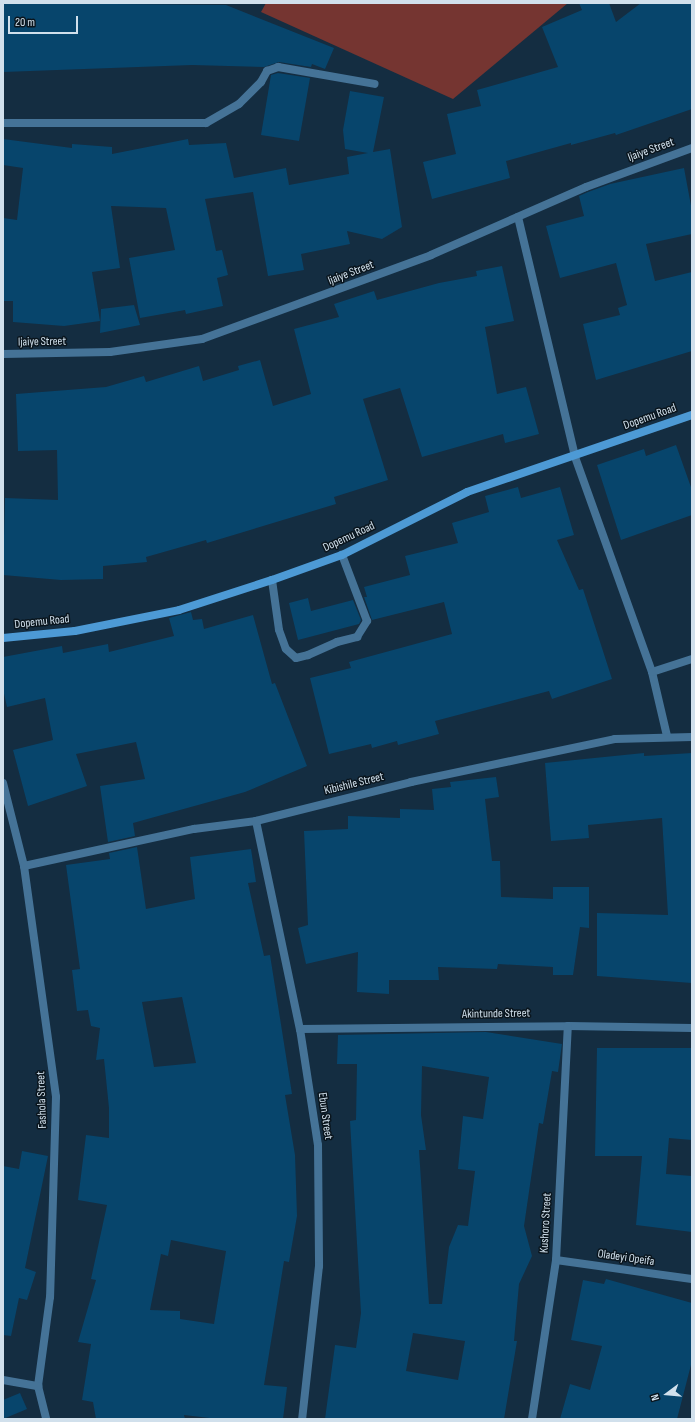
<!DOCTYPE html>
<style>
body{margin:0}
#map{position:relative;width:695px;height:1422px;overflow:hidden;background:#142d41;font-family:"Sofia Sans Condensed",sans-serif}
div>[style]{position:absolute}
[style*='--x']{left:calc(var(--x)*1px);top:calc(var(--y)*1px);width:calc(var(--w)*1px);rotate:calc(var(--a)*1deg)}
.green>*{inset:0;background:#753531}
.building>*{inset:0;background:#07456c}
.service>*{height:8px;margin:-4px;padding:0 4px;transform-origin:4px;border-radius:4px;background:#457397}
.minor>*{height:8px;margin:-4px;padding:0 4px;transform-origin:4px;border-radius:4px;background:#457397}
.secondary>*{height:8px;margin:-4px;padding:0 4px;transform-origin:4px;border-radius:4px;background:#4d9ad5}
span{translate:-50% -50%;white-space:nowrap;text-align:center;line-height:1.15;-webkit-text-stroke:3px #0a151d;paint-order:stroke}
.street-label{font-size:12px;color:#d1e0ec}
.frame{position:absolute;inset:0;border:4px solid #d1e0ec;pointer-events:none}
.north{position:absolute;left:647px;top:1374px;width:40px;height:40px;-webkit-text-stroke:3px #0a151d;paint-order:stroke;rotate:254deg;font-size:11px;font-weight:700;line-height:16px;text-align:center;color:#d1e0ec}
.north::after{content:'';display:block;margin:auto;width:14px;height:18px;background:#d1e0ec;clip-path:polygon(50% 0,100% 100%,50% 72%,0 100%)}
.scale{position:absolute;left:8px;top:16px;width:70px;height:18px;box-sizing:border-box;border:2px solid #d1e0ec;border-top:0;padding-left:5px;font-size:12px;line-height:14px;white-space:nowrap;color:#d1e0ec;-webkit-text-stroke:3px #0a151d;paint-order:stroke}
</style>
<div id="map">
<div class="green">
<i style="clip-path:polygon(266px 3px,568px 3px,453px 99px,261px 12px)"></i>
</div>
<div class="building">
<i style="clip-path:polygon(3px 3px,226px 5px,334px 48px,325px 69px,312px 64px,311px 67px,279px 62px,264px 67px,192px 65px,3px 72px)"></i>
<i style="clip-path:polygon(579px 3px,609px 3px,616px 22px,641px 3px,692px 3px,692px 109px,616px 135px,615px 133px,571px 145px,571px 143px,506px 161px,510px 178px,432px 199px,423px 162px,456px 154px,447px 114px,481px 106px,477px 90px,558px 67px,542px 27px,582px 10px)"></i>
<i style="clip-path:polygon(278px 73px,310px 78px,299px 141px,261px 135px,271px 75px)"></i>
<i style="clip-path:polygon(350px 91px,384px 97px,373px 152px,390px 149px,402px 227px,382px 239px,347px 231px,350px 244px,301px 254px,304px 270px,268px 276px,253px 192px,205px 199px,216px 251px,222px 250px,228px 275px,217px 278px,223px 306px,186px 314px,185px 310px,140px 318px,129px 258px,175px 250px,166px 208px,111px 206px,120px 268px,92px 272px,100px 321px,64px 326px,13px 322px,13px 301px,3px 301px,3px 218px,17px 220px,23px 168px,3px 165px,3px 139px,72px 148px,72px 144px,112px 147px,112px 154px,188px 139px,189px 145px,226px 143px,234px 178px,286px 168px,289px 185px,349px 174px,347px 157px,368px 153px,345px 149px,343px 130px)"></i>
<i style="clip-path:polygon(684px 168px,692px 211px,692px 234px,646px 244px,655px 281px,692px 272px,692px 351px,596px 380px,583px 324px,620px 315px,618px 308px,627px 305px,616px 263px,560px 278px,546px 226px,584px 216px,579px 196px,588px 192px,610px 184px)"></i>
<i style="clip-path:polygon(502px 266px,514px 321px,485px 327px,497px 394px,526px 387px,539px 434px,505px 443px,503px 434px,422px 457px,400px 388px,363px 399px,388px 480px,334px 497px,336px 504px,207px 543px,206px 540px,146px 557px,147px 562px,103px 566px,103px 579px,61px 580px,3px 575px,5px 498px,58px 500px,57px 450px,18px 451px,16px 394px,106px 387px,144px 376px,146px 382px,199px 366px,203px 381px,239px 370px,238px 366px,260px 360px,273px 406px,311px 394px,294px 329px,339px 317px,334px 304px,374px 291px,377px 300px,439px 283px,477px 276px,476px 271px)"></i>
<i style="clip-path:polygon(134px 305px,140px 325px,100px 333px,101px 309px)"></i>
<i style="clip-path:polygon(676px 445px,692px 490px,692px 515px,621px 540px,597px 465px,644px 449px,646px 456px)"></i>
<i style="clip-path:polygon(518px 487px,521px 498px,560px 487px,574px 535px,557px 540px,579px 590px,583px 589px,612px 679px,552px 699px,549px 691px,435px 721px,439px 734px,398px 745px,397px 741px,372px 748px,371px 744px,329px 754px,310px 678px,351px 668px,349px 662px,452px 634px,444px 602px,372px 620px,364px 597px,367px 597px,364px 587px,410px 575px,405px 556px,458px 543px,452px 523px,489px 512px,485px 496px)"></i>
<i style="clip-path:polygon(308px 598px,311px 611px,353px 600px,361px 620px,359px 624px,298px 640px,289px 603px)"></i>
<i style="clip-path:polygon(191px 612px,193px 620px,202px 619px,204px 629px,253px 615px,272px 684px,275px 683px,307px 766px,245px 792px,133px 823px,135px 836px,108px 842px,100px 786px,145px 779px,136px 742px,76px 754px,87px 786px,28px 806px,13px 750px,53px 740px,45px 698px,7px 707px,3px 689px,3px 657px,62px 646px,63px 653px,108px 644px,109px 652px,174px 636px,169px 618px)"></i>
<i style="clip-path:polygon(644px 753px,644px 756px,692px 753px,692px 983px,597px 976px,597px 913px,668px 915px,662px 818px,588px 825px,589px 838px,551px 841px,545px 763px)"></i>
<i style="clip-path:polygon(496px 777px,499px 797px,485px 799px,492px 861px,500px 861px,501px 897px,553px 899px,553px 887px,589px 887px,589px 928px,580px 927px,573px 975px,553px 975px,553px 967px,498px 964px,497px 969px,438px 967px,439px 980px,389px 980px,389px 994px,357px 992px,358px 952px,306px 964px,298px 928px,308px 925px,304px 831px,348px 829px,348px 816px,400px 818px,400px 809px,434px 810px,432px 789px,451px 787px,450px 782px)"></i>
<i style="clip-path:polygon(evenodd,137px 847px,146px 909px,195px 899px,190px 857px,251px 849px,256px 882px,248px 883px,264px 956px,270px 955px,292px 1094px,285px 1095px,295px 1155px,297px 1216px,289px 1262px,284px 1261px,264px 1385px,287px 1387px,283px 1419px,218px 1419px,184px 1415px,185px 1419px,96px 1419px,93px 1402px,82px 1400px,91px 1344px,78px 1342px,96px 1280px,91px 1279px,107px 1205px,78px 1200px,86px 1135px,109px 1138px,109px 1108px,104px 1059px,96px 1060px,100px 1028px,91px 1026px,88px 1010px,77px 1011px,72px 970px,80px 969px,66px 865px,110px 859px,109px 853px,137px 847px,182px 997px,196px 1063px,154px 1067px,142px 1002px,182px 997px,137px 847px,171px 1240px,226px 1251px,214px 1324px,180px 1319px,180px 1311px,150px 1310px,161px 1254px,168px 1256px,171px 1240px)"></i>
<i style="clip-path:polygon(evenodd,486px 1032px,562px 1044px,558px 1072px,552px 1071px,543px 1124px,539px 1123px,524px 1226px,532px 1256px,519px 1284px,514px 1341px,517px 1341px,504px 1419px,325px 1419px,335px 1345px,356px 1348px,361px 1313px,350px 1121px,356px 1120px,357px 1064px,337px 1064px,338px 1035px,486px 1032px,422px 1066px,489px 1077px,483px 1119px,463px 1116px,458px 1169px,475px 1171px,468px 1226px,458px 1225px,449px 1247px,442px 1304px,429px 1304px,419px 1150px,426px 1150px,421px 1115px,422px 1066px,486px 1032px,413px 1333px,465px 1341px,458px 1380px,406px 1371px,413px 1333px)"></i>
<i style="clip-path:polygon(597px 1048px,692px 1048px,692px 1140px,669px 1138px,666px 1174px,692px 1176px,692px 1232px,636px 1225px,642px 1156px,595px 1156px)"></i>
<i style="clip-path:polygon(22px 1151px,48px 1156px,25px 1268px,36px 1272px,27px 1300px,19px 1298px,11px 1336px,3px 1335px,3px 1166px,19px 1169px)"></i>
<i style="clip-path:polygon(606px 1279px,692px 1303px,692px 1361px,677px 1419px,560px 1419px,570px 1384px,590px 1390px,602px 1346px,571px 1340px,583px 1280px,604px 1284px)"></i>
<i style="clip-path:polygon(20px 1393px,27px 1409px,3px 1419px,3px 1400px)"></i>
</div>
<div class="service">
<i style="--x:272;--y:580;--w:50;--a:82"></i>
<i style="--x:279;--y:630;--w:20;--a:70"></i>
<i style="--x:286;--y:649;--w:13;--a:42"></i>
<i style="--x:296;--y:658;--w:12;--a:-14"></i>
<i style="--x:308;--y:655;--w:32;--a:-24"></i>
<i style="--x:337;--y:642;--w:21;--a:-14"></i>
<i style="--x:357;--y:637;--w:19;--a:-58"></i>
<i style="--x:367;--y:621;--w:71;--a:-110.7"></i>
</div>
<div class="minor">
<i style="--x:3;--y:123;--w:203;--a:0"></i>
<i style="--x:206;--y:123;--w:38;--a:-30"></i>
<i style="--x:239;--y:104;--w:31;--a:-45"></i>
<i style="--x:261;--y:82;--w:13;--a:-61"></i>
<i style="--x:267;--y:71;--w:12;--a:-20"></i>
<i style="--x:278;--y:67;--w:98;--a:9.9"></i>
<i style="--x:518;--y:217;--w:247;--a:76.6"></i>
<i style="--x:575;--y:457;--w:228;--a:70.3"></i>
<i style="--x:652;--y:672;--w:66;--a:76.8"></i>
<i style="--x:3;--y:354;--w:107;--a:-1.1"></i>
<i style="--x:110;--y:352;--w:93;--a:-8"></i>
<i style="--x:202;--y:339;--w:244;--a:-20.1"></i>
<i style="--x:431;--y:255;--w:169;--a:-23.7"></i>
<i style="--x:586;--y:187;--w:113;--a:-20.2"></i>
<i style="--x:652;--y:672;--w:42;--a:-18"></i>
<i style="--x:3;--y:783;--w:86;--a:75.8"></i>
<i style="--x:24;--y:866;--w:233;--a:82.1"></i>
<i style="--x:56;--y:1097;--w:200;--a:91.7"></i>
<i style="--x:50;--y:1297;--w:90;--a:97.7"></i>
<i style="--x:38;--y:1386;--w:34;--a:76"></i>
<i style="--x:256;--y:821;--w:213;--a:78.1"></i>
<i style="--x:300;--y:1029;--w:117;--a:81.2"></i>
<i style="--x:318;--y:1145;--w:121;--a:89.5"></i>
<i style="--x:319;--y:1266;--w:154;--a:96.3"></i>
<i style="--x:24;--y:866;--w:174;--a:-12.3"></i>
<i style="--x:194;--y:829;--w:63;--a:-7.4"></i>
<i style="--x:256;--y:821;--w:160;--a:-14.1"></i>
<i style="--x:411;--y:782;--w:208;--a:-11.9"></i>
<i style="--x:615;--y:739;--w:77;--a:-1.5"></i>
<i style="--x:300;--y:1029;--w:268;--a:-0.6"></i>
<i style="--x:568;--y:1026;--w:124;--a:0.9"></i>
<i style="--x:556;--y:1260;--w:137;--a:8"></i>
<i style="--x:3;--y:1380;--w:36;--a:10"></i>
<i style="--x:532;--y:1419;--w:161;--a:-81.4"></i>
<i style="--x:556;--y:1260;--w:234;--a:-87.1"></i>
</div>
<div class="secondary">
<i style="--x:3;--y:638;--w:72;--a:-5.6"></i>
<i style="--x:75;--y:631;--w:106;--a:-11.4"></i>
<i style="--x:179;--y:610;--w:98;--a:-17.9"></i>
<i style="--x:272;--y:580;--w:74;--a:-19.7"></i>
<i style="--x:342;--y:555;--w:140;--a:-26.7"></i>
<i style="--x:467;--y:492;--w:238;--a:-18.9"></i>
</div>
<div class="street-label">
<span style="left:651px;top:150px;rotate:-20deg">Ijaiye Street</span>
<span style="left:351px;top:273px;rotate:-21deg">Ijaiye Street</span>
<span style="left:42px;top:342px;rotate:-1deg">Ijaiye Street</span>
<span style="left:650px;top:417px;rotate:-20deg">Dopemu Road</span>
<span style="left:349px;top:537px;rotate:-25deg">Dopemu Road</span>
<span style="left:42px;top:622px;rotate:-6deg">Dopemu Road</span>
<span style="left:354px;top:784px;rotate:-14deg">Kibishile Street</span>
<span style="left:496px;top:1014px;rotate:-1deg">Akintunde Street</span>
<span style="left:42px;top:1100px;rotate:-92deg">Fashola Street</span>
<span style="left:325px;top:1116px;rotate:82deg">Ebun Street</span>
<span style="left:546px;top:1223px;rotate:-87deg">Kushoro Street</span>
<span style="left:626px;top:1258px;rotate:8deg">Oladeyi Opeifa</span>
</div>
<div class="frame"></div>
<div class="north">N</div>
<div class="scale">20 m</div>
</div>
